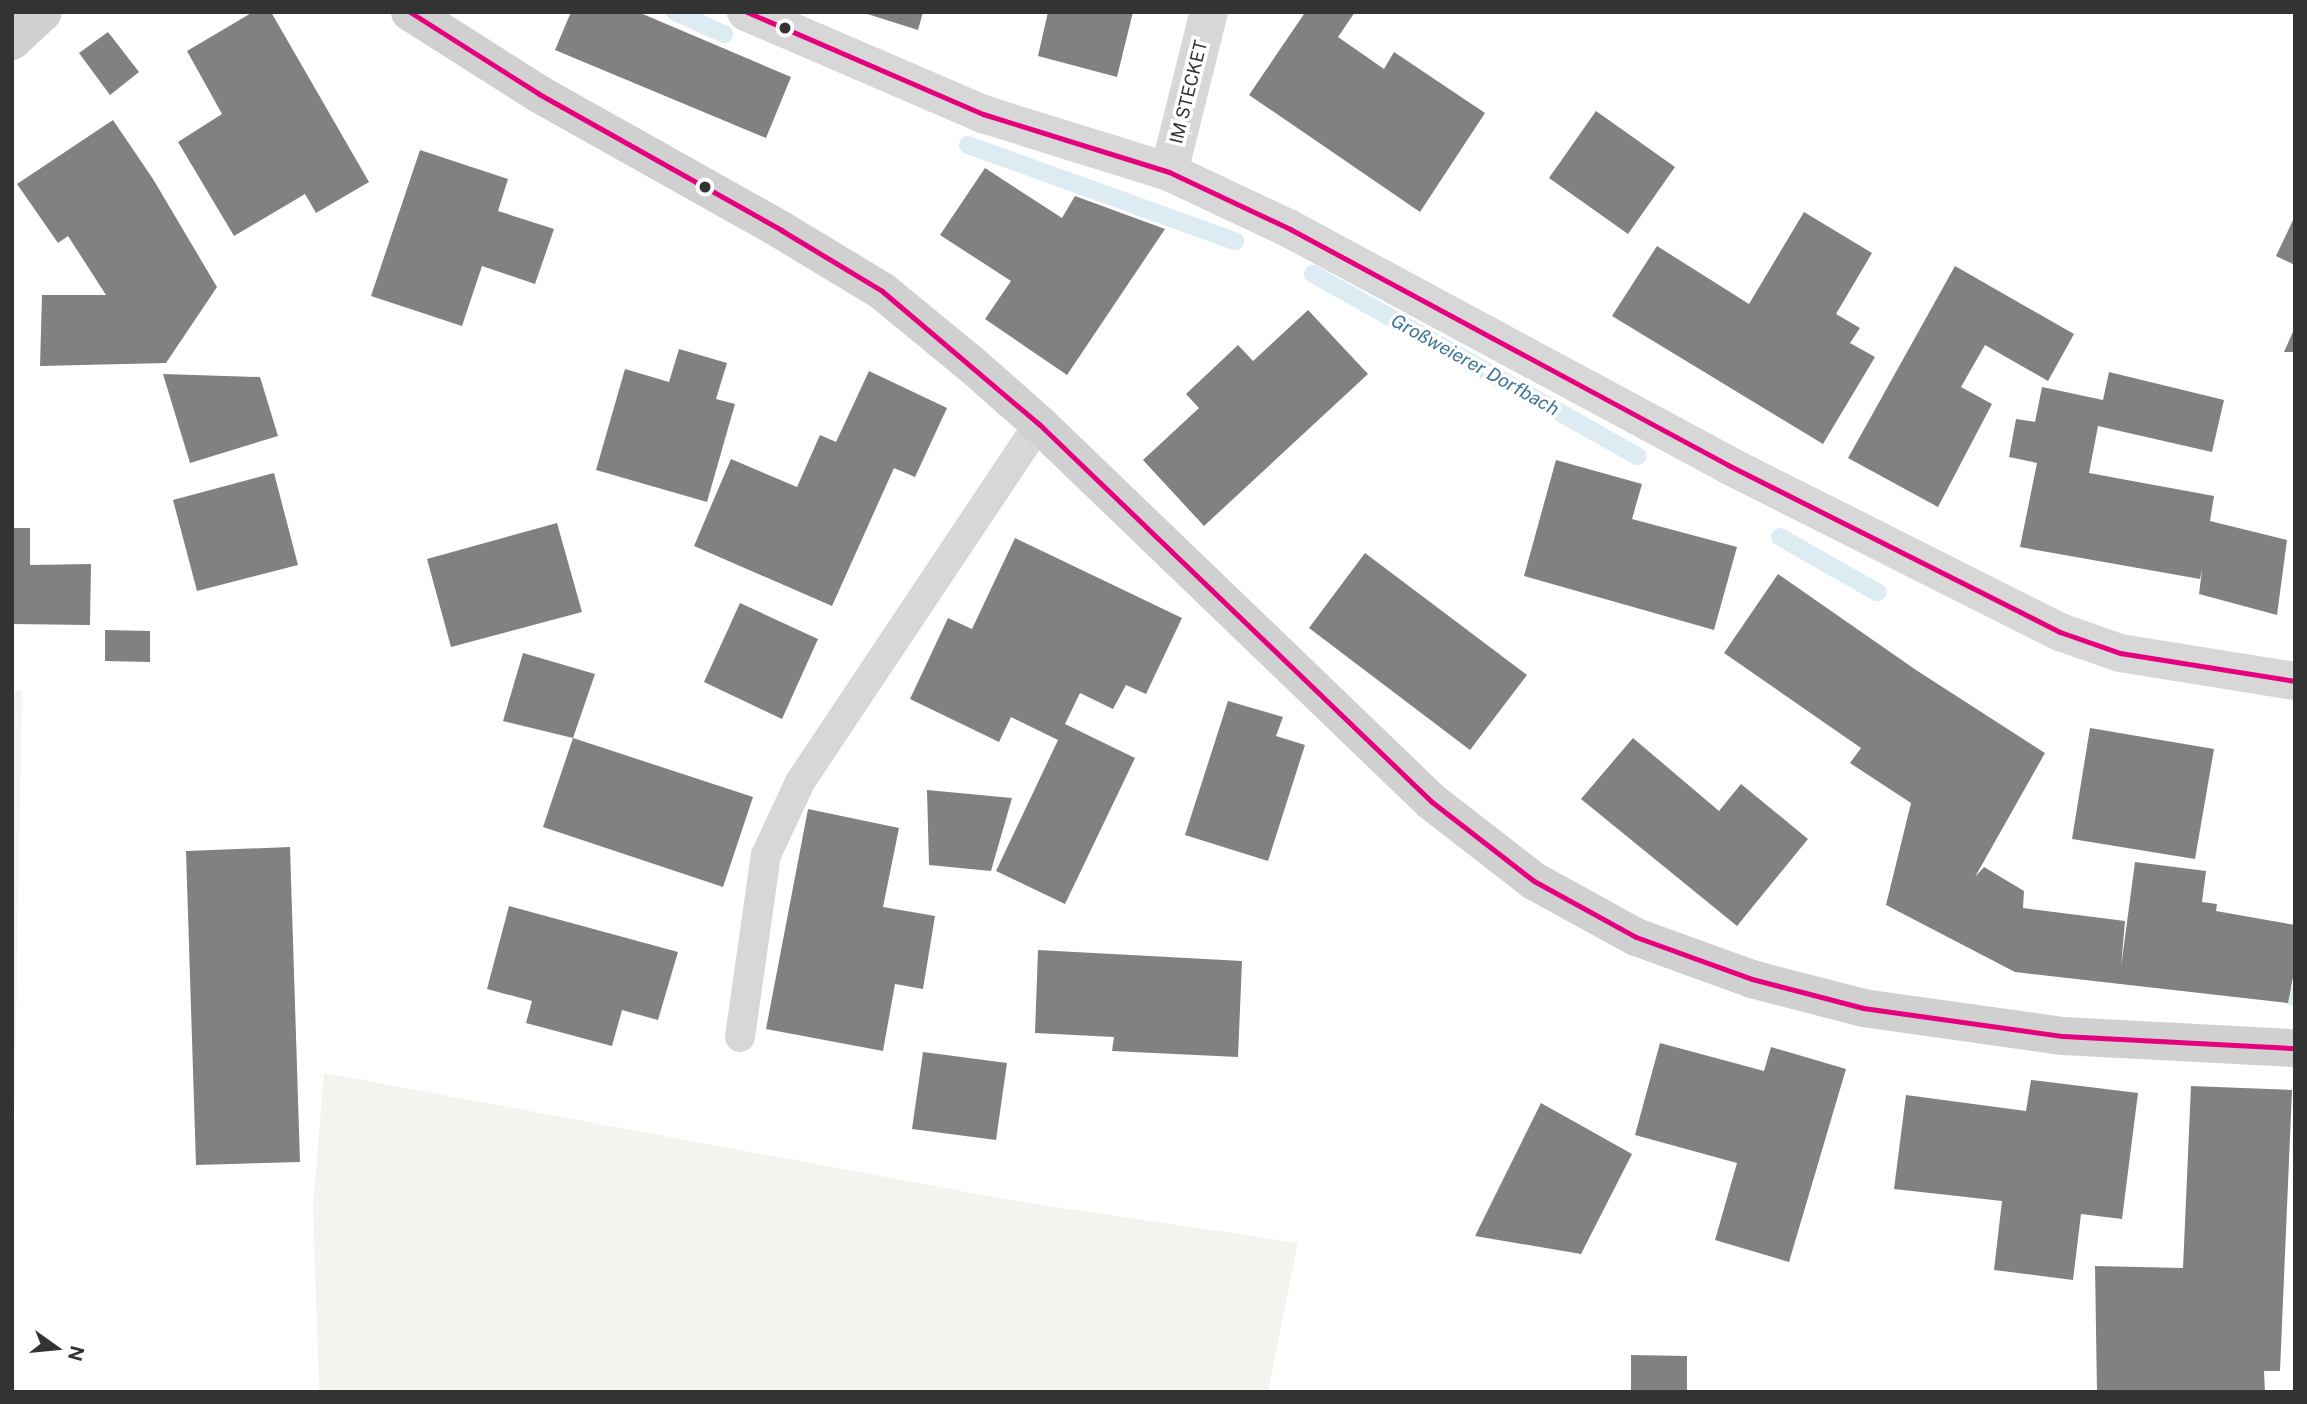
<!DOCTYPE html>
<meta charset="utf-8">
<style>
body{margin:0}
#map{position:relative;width:2307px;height:1404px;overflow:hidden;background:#fff;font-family:"Public Sans",sans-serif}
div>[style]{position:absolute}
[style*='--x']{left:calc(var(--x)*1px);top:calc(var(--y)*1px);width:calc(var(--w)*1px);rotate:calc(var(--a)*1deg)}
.green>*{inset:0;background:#f1f5ed}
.stream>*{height:18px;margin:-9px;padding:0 9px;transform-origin:9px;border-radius:9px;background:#ddebf3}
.building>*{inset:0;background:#818181}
.lane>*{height:30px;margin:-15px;padding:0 15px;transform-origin:15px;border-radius:15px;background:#d7d7d7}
.street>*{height:38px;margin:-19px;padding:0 19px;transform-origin:19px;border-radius:19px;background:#d7d7d7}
.secondary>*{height:38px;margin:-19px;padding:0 19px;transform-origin:19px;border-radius:19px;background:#d0d0d0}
.bus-1>*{height:5px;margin:-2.5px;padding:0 2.5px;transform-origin:2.5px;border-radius:2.5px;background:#e5007d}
.dots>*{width:19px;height:19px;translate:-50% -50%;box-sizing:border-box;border:4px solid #fff;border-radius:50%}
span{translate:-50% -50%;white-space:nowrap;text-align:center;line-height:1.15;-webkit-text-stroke:7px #fff;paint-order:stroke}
.street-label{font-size:18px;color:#333}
.water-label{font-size:19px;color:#3f7597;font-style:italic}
.frame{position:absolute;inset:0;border:14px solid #333;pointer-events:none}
.north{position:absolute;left:21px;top:1313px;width:70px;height:70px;-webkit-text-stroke:5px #fff;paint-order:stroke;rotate:105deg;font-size:19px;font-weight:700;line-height:28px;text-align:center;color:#333}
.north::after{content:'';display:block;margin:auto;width:24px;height:32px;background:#333;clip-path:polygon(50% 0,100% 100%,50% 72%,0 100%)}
</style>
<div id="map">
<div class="green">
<i style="clip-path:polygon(12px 690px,22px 690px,12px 1251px)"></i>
<i style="clip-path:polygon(324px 1073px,1010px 1200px,1298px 1243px,1268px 1392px,319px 1392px,313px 1207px)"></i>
</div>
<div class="stream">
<i style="--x:675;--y:12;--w:54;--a:24.2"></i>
<i style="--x:968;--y:145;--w:284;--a:19.8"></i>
<i style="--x:1313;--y:274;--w:372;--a:29.3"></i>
<i style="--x:1780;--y:537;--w:112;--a:29.6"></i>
<i style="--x:2290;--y:996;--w:5;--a:11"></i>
</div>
<div class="building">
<i style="clip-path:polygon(253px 12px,271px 12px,369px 182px,316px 213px,305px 194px,234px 236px,178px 142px,222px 114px,187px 51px)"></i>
<i style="clip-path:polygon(571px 12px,638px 12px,791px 77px,766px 138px,555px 50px)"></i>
<i style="clip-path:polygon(861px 12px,923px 12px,918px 30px)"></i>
<i style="clip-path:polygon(1048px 12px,1133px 12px,1117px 77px,1038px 56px)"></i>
<i style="clip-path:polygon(1300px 12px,1355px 12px,1338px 37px,1384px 69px,1394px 52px,1485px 113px,1420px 212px,1249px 95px,1304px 14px)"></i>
<i style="clip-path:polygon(108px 32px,139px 72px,110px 95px,79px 53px)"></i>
<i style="clip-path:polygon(1596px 111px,1675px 167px,1628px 234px,1549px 178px)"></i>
<i style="clip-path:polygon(113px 120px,153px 179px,217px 287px,166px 363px,40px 366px,42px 295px,106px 295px,68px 236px,58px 243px,17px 184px)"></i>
<i style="clip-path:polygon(420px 150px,508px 179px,498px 211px,554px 229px,535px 284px,482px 266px,462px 326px,371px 296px)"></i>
<i style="clip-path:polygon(985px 168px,1062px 218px,1075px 196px,1165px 229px,1067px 375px,985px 319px,1011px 281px,940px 235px)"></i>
<i style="clip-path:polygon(1804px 212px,1872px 253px,1836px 314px,1860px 328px,1850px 343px,1875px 357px,1823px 444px,1612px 316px,1657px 246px,1749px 304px)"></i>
<i style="clip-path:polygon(2295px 216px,2295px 265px,2276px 256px)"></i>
<i style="clip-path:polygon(1955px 266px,2074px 334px,2048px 381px,1985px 345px,1961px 387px,1992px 404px,1938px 507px,1848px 458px)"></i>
<i style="clip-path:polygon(1308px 310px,1368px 374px,1204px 526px,1143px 460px,1199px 408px,1186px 394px,1238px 345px,1253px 361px)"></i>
<i style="clip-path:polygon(2295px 327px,2295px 352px,2284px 352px)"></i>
<i style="clip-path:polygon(679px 349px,727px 363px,716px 399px,735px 404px,707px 502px,596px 470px,625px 369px,669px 382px)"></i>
<i style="clip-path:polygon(869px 371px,947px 408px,915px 477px,894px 468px,832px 606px,694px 546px,731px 459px,797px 487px,820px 435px,836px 442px)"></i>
<i style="clip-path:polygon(2109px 372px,2224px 400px,2212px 452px,2098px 426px,2089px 473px,2214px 496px,2210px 521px,2287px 540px,2277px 615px,2199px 594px,2202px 570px,2200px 579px,2020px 547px,2037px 463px,2009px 457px,2016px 419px,2035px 422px,2042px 387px,2103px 400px)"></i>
<i style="clip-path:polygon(163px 374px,260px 377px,278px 436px,190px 463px)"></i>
<i style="clip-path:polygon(1556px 460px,1642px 484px,1632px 519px,1737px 547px,1714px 630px,1524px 576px)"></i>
<i style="clip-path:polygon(274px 473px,298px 565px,197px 591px,173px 500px)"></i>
<i style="clip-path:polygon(557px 523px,582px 612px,451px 647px,427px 559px)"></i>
<i style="clip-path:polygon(12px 528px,30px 528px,30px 565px,91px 564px,90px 625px,12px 624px)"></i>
<i style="clip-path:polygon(1015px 538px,1182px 618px,1146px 694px,1126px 685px,1113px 709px,1080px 693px,1065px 724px,1135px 758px,1065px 904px,996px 871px,1058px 740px,1011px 717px,999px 742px,910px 699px,948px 618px,972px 629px)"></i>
<i style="clip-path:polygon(1365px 553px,1527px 675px,1470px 750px,1309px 628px)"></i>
<i style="clip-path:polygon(1778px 574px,1916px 670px,2045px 753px,1975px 877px,1984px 867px,2024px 891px,2023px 908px,2125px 921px,2121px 967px,2135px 862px,2206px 871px,2202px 902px,2217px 904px,2216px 911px,2295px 925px,2295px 967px,2288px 1003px,2015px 972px,1886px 905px,1911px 803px,1850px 763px,1861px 748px,1724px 653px)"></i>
<i style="clip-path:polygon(740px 603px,818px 639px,782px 719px,704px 682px)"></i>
<i style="clip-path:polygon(105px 630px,150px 631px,150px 662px,105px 661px)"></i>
<i style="clip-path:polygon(523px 653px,595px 674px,573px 738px,503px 721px)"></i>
<i style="clip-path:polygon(1228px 701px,1283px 717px,1276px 736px,1305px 745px,1268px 861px,1185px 835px)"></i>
<i style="clip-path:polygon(2090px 728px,2214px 749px,2195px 859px,2072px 839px)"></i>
<i style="clip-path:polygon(573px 738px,753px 797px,723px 887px,543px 827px)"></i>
<i style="clip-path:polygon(1633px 738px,1719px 811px,1741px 784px,1808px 839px,1737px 926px,1581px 799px)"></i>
<i style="clip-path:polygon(927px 790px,1012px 798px,991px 871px,929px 865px)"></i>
<i style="clip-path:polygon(808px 809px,899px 828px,883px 907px,935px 916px,923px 989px,895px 984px,883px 1051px,766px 1029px)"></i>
<i style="clip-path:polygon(290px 847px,300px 1162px,196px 1165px,186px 851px)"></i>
<i style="clip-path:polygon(509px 906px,678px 952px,658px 1020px,622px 1010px,612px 1046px,526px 1023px,532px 1001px,487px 989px)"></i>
<i style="clip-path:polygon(1038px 950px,1242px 961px,1238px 1057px,1112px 1051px,1114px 1037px,1035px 1033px)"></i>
<i style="clip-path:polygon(1660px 1043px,1764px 1071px,1771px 1047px,1846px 1069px,1789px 1262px,1715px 1240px,1737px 1163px,1635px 1135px)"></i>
<i style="clip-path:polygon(923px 1052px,1007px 1063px,996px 1140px,912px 1129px)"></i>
<i style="clip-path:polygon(2031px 1080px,2138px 1093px,2122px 1219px,2081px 1214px,2073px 1280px,1994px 1270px,2002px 1201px,1894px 1189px,1906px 1095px,2026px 1111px)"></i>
<i style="clip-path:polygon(2191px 1086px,2292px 1090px,2280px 1371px,2264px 1371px,2265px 1392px,2097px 1392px,2095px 1266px,2183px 1268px)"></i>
<i style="clip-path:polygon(1541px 1103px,1632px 1154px,1581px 1254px,1475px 1236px)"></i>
<i style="clip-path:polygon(1631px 1355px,1687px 1356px,1687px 1392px,1631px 1392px)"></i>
</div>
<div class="lane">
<i style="--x:740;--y:1037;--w:184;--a:-81.9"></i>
<i style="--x:766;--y:855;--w:81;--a:-65"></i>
<i style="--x:800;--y:782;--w:430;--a:-56.3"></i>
</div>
<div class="street">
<i style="--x:746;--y:12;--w:258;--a:23.3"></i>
<i style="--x:983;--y:114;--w:195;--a:17.3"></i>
<i style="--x:1169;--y:172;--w:134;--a:25.2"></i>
<i style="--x:1290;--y:229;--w:498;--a:28.3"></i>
<i style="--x:1728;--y:465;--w:372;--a:26.7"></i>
<i style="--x:2060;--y:632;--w:64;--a:19.3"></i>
<i style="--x:2120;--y:653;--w:177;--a:9.1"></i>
<i style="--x:1169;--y:172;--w:165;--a:-76"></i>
</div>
<div class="secondary">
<i style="--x:410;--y:12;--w:153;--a:32.4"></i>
<i style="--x:539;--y:94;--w:278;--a:29.3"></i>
<i style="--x:781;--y:230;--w:118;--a:31.1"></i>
<i style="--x:882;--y:291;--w:115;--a:39.4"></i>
<i style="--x:971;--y:364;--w:91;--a:41.4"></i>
<i style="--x:1039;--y:424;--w:545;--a:43.89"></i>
<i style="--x:1432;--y:802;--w:129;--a:37.8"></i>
<i style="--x:1534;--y:881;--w:116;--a:28.8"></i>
<i style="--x:1636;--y:937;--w:123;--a:19.9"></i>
<i style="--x:1752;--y:979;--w:115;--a:14.6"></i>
<i style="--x:1863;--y:1008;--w:202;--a:8"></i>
<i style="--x:2063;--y:1036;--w:232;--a:3"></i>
<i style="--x:12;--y:41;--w:42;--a:-43.1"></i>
</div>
<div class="bus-1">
<i style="--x:410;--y:12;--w:153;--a:32.4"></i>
<i style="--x:539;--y:94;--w:278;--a:29.3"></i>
<i style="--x:781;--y:230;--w:118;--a:31.1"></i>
<i style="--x:882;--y:291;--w:206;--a:40.3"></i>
<i style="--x:1039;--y:424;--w:545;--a:43.89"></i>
<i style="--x:1432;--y:802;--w:129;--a:37.8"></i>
<i style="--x:1534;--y:881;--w:116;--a:28.8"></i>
<i style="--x:1636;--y:937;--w:123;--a:19.9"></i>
<i style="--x:1752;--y:979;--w:115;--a:14.6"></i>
<i style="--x:1863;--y:1008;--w:202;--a:8"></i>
<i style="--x:2063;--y:1036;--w:232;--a:3"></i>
<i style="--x:747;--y:12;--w:257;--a:23.4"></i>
<i style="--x:983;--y:114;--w:195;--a:17.3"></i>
<i style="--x:1169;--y:172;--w:134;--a:25.2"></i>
<i style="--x:1290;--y:229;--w:498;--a:28.3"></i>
<i style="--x:1728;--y:465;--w:372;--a:26.7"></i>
<i style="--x:2060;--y:632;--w:64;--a:19.3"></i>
<i style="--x:2120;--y:653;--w:177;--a:9.1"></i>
</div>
<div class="dots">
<i style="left:785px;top:28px;background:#333"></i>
<i style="left:705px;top:187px;background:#333"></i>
</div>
<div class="street-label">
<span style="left:1189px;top:92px;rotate:-76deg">IM STECKET</span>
</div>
<div class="water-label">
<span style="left:1475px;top:365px;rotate:29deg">Großweierer Dorfbach</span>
</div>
<div class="frame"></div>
<div class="north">N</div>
</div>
